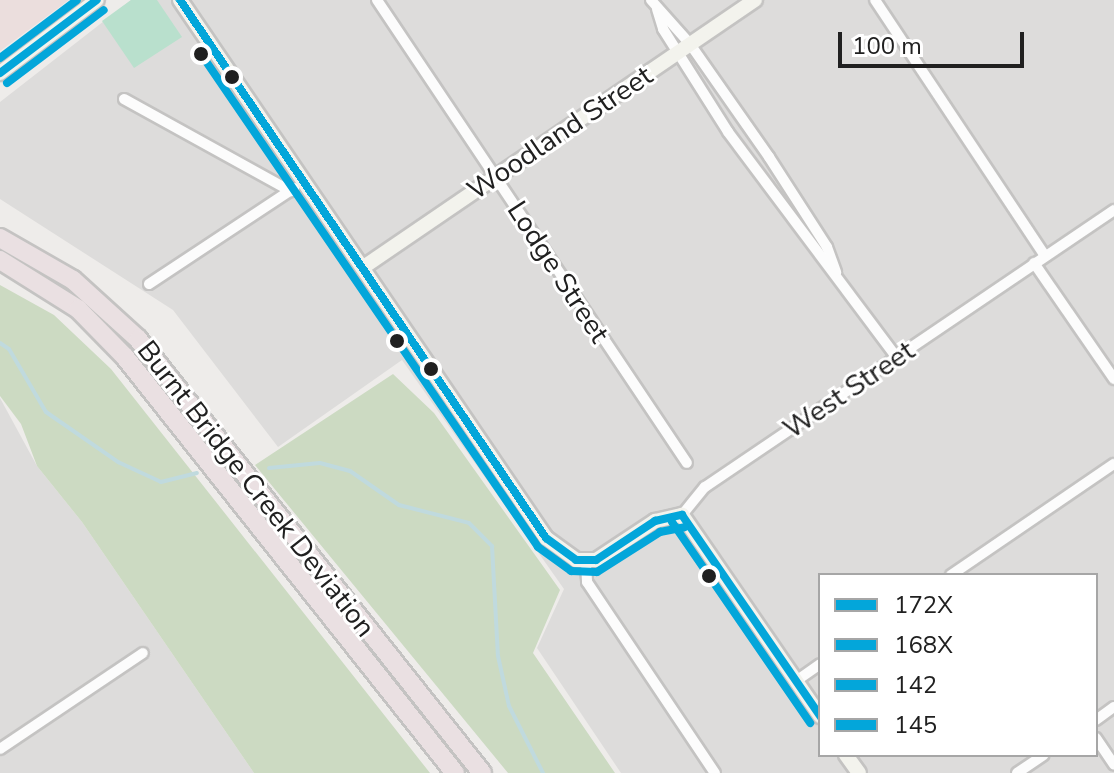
<!DOCTYPE html>
<style>
body{margin:0}
#map{position:relative;width:1114px;height:773px;overflow:hidden;background:#eeecea;font-family:"Nunito Sans",sans-serif}
div>[style]{position:absolute}
[style*='--x']{left:calc(var(--x)*1px);top:calc(var(--y)*1px);width:calc(var(--w)*1px);rotate:calc(var(--a)*1deg)}
.residential>*{inset:0;background:#dddcdb}
.commercial>*{inset:0;background:#ebdedd}
.forest>*{inset:0;background:#ccdac2}
.pitch>*{inset:0;background:#b9e0cd}
.stream>*{height:4px;margin:-2px;padding:0 2px;transform-origin:2px;border-radius:2px;background:#c0dade}
.roads{filter:drop-shadow(2px 0 #c4c3c2) drop-shadow(-2px 0 #c4c3c2) drop-shadow(0 2px #c4c3c2) drop-shadow(0 -2px #c4c3c2)}
.street>*{height:10px;margin:-5px;padding:0 5px;transform-origin:5px;border-radius:5px;background:#fcfcfc}
.secondary>*{height:14px;margin:-7px;padding:0 7px;transform-origin:7px;border-radius:7px;background:#f3f3ed}
.highway>*{height:18px;margin:-9px;padding:0 9px;transform-origin:9px;border-radius:9px;background:#eae0e2}
.bus-1>*{height:8px;margin:-4px;padding:0 4px;transform-origin:4px;border-radius:4px;background:#03a6da}
.bus-2>*{height:8px;margin:-4px;padding:0 4px;transform-origin:4px;border-radius:4px;background:#03a6da}
.bus-3>*{height:8px;margin:-4px;padding:0 4px;transform-origin:4px;border-radius:4px;background:#03a6da}
.bus-4>*{height:8px;margin:-4px;padding:0 4px;transform-origin:4px;border-radius:4px;background:#03a6da}
.dots>*{width:22px;height:22px;translate:-50% -50%;box-sizing:border-box;border:4px solid #fff;border-radius:50%}
span{translate:-50% -50%;white-space:nowrap;text-align:center;line-height:1.15;-webkit-text-stroke:6px #fff;paint-order:stroke}
.street-label{font-size:28px;color:#202020}
.legend{position:absolute;left:818px;top:573px;width:280px;height:184px;box-sizing:border-box;background:#fff;border:2px solid #a6a6a6;margin:0;padding:10px 14px;list-style:none;font-size:24px;color:#202020}
.legend li{display:flex;align-items:center;gap:16px;height:40px}
.legend b{width:40px;border:2px solid #a6a6a6}
.scale{position:absolute;left:838px;top:32px;width:186px;height:36px;box-sizing:border-box;border:4px solid #202020;border-top:0;padding-left:10px;font-size:24px;line-height:28px;white-space:nowrap;color:#202020;-webkit-text-stroke:6px #fff;paint-order:stroke}
</style>
<div id="map">
<div class="residential">
<i style="clip-path:polygon(evenodd,131px 0,1114px 0,1114px 773px,621px 773px,537px 648px,564px 589px,402px 360px,278px 447px,173px 310px,0 199px,0 102px,131px 0,820px 575px,1096px 575px,1096px 755px,820px 755px,820px 575px)"></i>
<i style="clip-path:polygon(0 398px,37px 466px,82px 522px,254px 773px,0 773px)"></i>
</div>
<div class="commercial">
<i style="clip-path:polygon(0 0,69px 0,0 51px)"></i>
</div>
<div class="forest">
<i style="clip-path:polygon(0 285px,54px 315px,111px 369px,430px 773px,254px 773px,82px 522px,37px 466px,21px 424px,0 396px)"></i>
<i style="clip-path:polygon(393px 374px,434px 413px,560px 590px,533px 653px,615px 773px,508px 773px,255px 465px)"></i>
</div>
<div class="pitch">
<i style="clip-path:polygon(131px 0,157px 0,182px 37px,134px 68px,102px 21px)"></i>
</div>
<div class="stream">
<i style="--x:0;--y:343;--w:11;--a:34"></i>
<i style="--x:9;--y:349;--w:73;--a:59.6"></i>
<i style="--x:46;--y:412;--w:88;--a:34.8"></i>
<i style="--x:118;--y:462;--w:47;--a:24.9"></i>
<i style="--x:161;--y:482;--w:37;--a:-14"></i>
<i style="--x:269;--y:468;--w:51;--a:-5.6"></i>
<i style="--x:320;--y:463;--w:31;--a:15"></i>
<i style="--x:350;--y:471;--w:60;--a:34.8"></i>
<i style="--x:399;--y:505;--w:72;--a:14.4"></i>
<i style="--x:469;--y:523;--w:33;--a:45"></i>
<i style="--x:492;--y:546;--w:110;--a:86.9"></i>
<i style="--x:498;--y:656;--w:51;--a:77.6"></i>
<i style="--x:509;--y:706;--w:75;--a:63.1"></i>
</div>
<div class="roads">
<div class="street">
<i style="--x:377;--y:0;--w:557;--a:56.2"></i>
<i style="--x:651;--y:0;--w:59;--a:48.4"></i>
<i style="--x:690;--y:44;--w:138;--a:55"></i>
<i style="--x:769;--y:157;--w:107;--a:57.2"></i>
<i style="--x:827;--y:247;--w:27;--a:70"></i>
<i style="--x:875;--y:0;--w:307;--a:56.4"></i>
<i style="--x:657;--y:9;--w:21;--a:73"></i>
<i style="--x:663;--y:29;--w:122;--a:57.7"></i>
<i style="--x:728;--y:132;--w:282;--a:53.2"></i>
<i style="--x:124;--y:99;--w:191;--a:28.9"></i>
<i style="--x:1034;--y:263;--w:141;--a:55.4"></i>
<i style="--x:149;--y:284;--w:174;--a:-33.5"></i>
<i style="--x:682;--y:515;--w:36;--a:-51"></i>
<i style="--x:705;--y:487;--w:494;--a:-34.1"></i>
<i style="--x:586;--y:562;--w:20;--a:87"></i>
<i style="--x:587;--y:582;--w:230;--a:56.2"></i>
<i style="--x:951;--y:575;--w:197;--a:-34.3"></i>
<i style="--x:796;--y:681;--w:29;--a:-35"></i>
<i style="--x:1096;--y:720;--w:22;--a:-36"></i>
<i style="--x:1096;--y:738;--w:32;--a:56"></i>
<i style="--x:0;--y:749;--w:172;--a:-33.9"></i>
<i style="--x:1017;--y:773;--w:32;--a:-34"></i>
</div>
<div class="secondary">
<i style="--x:180;--y:0;--w:651;--a:55.77"></i>
<i style="--x:546;--y:538;--w:37;--a:36"></i>
<i style="--x:576;--y:560;--w:20;--a:0"></i>
<i style="--x:596;--y:560;--w:71;--a:-33.5"></i>
<i style="--x:655;--y:521;--w:28;--a:-13"></i>
<i style="--x:682;--y:515;--w:244;--a:55.5"></i>
<i style="--x:0;--y:73;--w:121;--a:-37"></i>
<i style="--x:365;--y:266;--w:472;--a:-34.3"></i>
<i style="--x:846;--y:755;--w:22;--a:54"></i>
</div>
<div class="highway">
<i style="--x:0;--y:238;--w:84;--a:29.9"></i>
<i style="--x:73;--y:280;--w:88;--a:42.2"></i>
<i style="--x:138;--y:339;--w:554;--a:51.6"></i>
<i style="--x:0;--y:260;--w:92;--a:32.1"></i>
<i style="--x:78;--y:309;--w:67;--a:45.6"></i>
<i style="--x:125;--y:357;--w:531;--a:51.58"></i>
</div>
</div>
<div class="bus-1">
<i style="--x:180;--y:0;--w:651;--a:55.77"></i>
<i style="--x:546;--y:538;--w:37;--a:36"></i>
<i style="--x:576;--y:560;--w:20;--a:0"></i>
<i style="--x:596;--y:560;--w:71;--a:-33.5"></i>
<i style="--x:655;--y:521;--w:28;--a:-13"></i>
<i style="--x:0;--y:73;--w:121;--a:-37"></i>
<i style="--x:682;--y:515;--w:244;--a:55.5"></i>
</div>
<div class="bus-2">
<i style="--x:201;--y:54;--w:597;--a:55.64"></i>
<i style="--x:538;--y:547;--w:41;--a:36"></i>
<i style="--x:571;--y:571;--w:26;--a:2"></i>
<i style="--x:597;--y:572;--w:75;--a:-32.4"></i>
<i style="--x:660;--y:532;--w:25;--a:-11"></i>
<i style="--x:672;--y:522;--w:244;--a:55.5"></i>
</div>
<div class="bus-3">
<i style="--x:7;--y:83;--w:121;--a:-37"></i>
</div>
<div class="bus-4">
<i style="--x:0;--y:58;--w:96;--a:-37"></i>
</div>
<div class="dots">
<i style="left:201px;top:54px;background:#202020"></i>
<i style="left:232px;top:77px;background:#202020"></i>
<i style="left:397px;top:341px;background:#202020"></i>
<i style="left:431px;top:369px;background:#202020"></i>
<i style="left:709px;top:576px;background:#202020"></i>
</div>
<div class="street-label">
<span style="left:560px;top:133px;rotate:-34deg">Woodland Street</span>
<span style="left:558px;top:272px;rotate:57deg">Lodge Street</span>
<span style="left:849px;top:390px;rotate:-34deg">West Street</span>
<span style="left:256px;top:489px;rotate:52deg">Burnt Bridge Creek Deviation</span>
</div>
<ul class="legend">
<li><b style="height:10px;background:#03a6da"></b>172X</li>
<li><b style="height:10px;background:#03a6da"></b>168X</li>
<li><b style="height:10px;background:#03a6da"></b>142</li>
<li><b style="height:10px;background:#03a6da"></b>145</li>
</ul>
<div class="scale">100 m</div>
</div>
